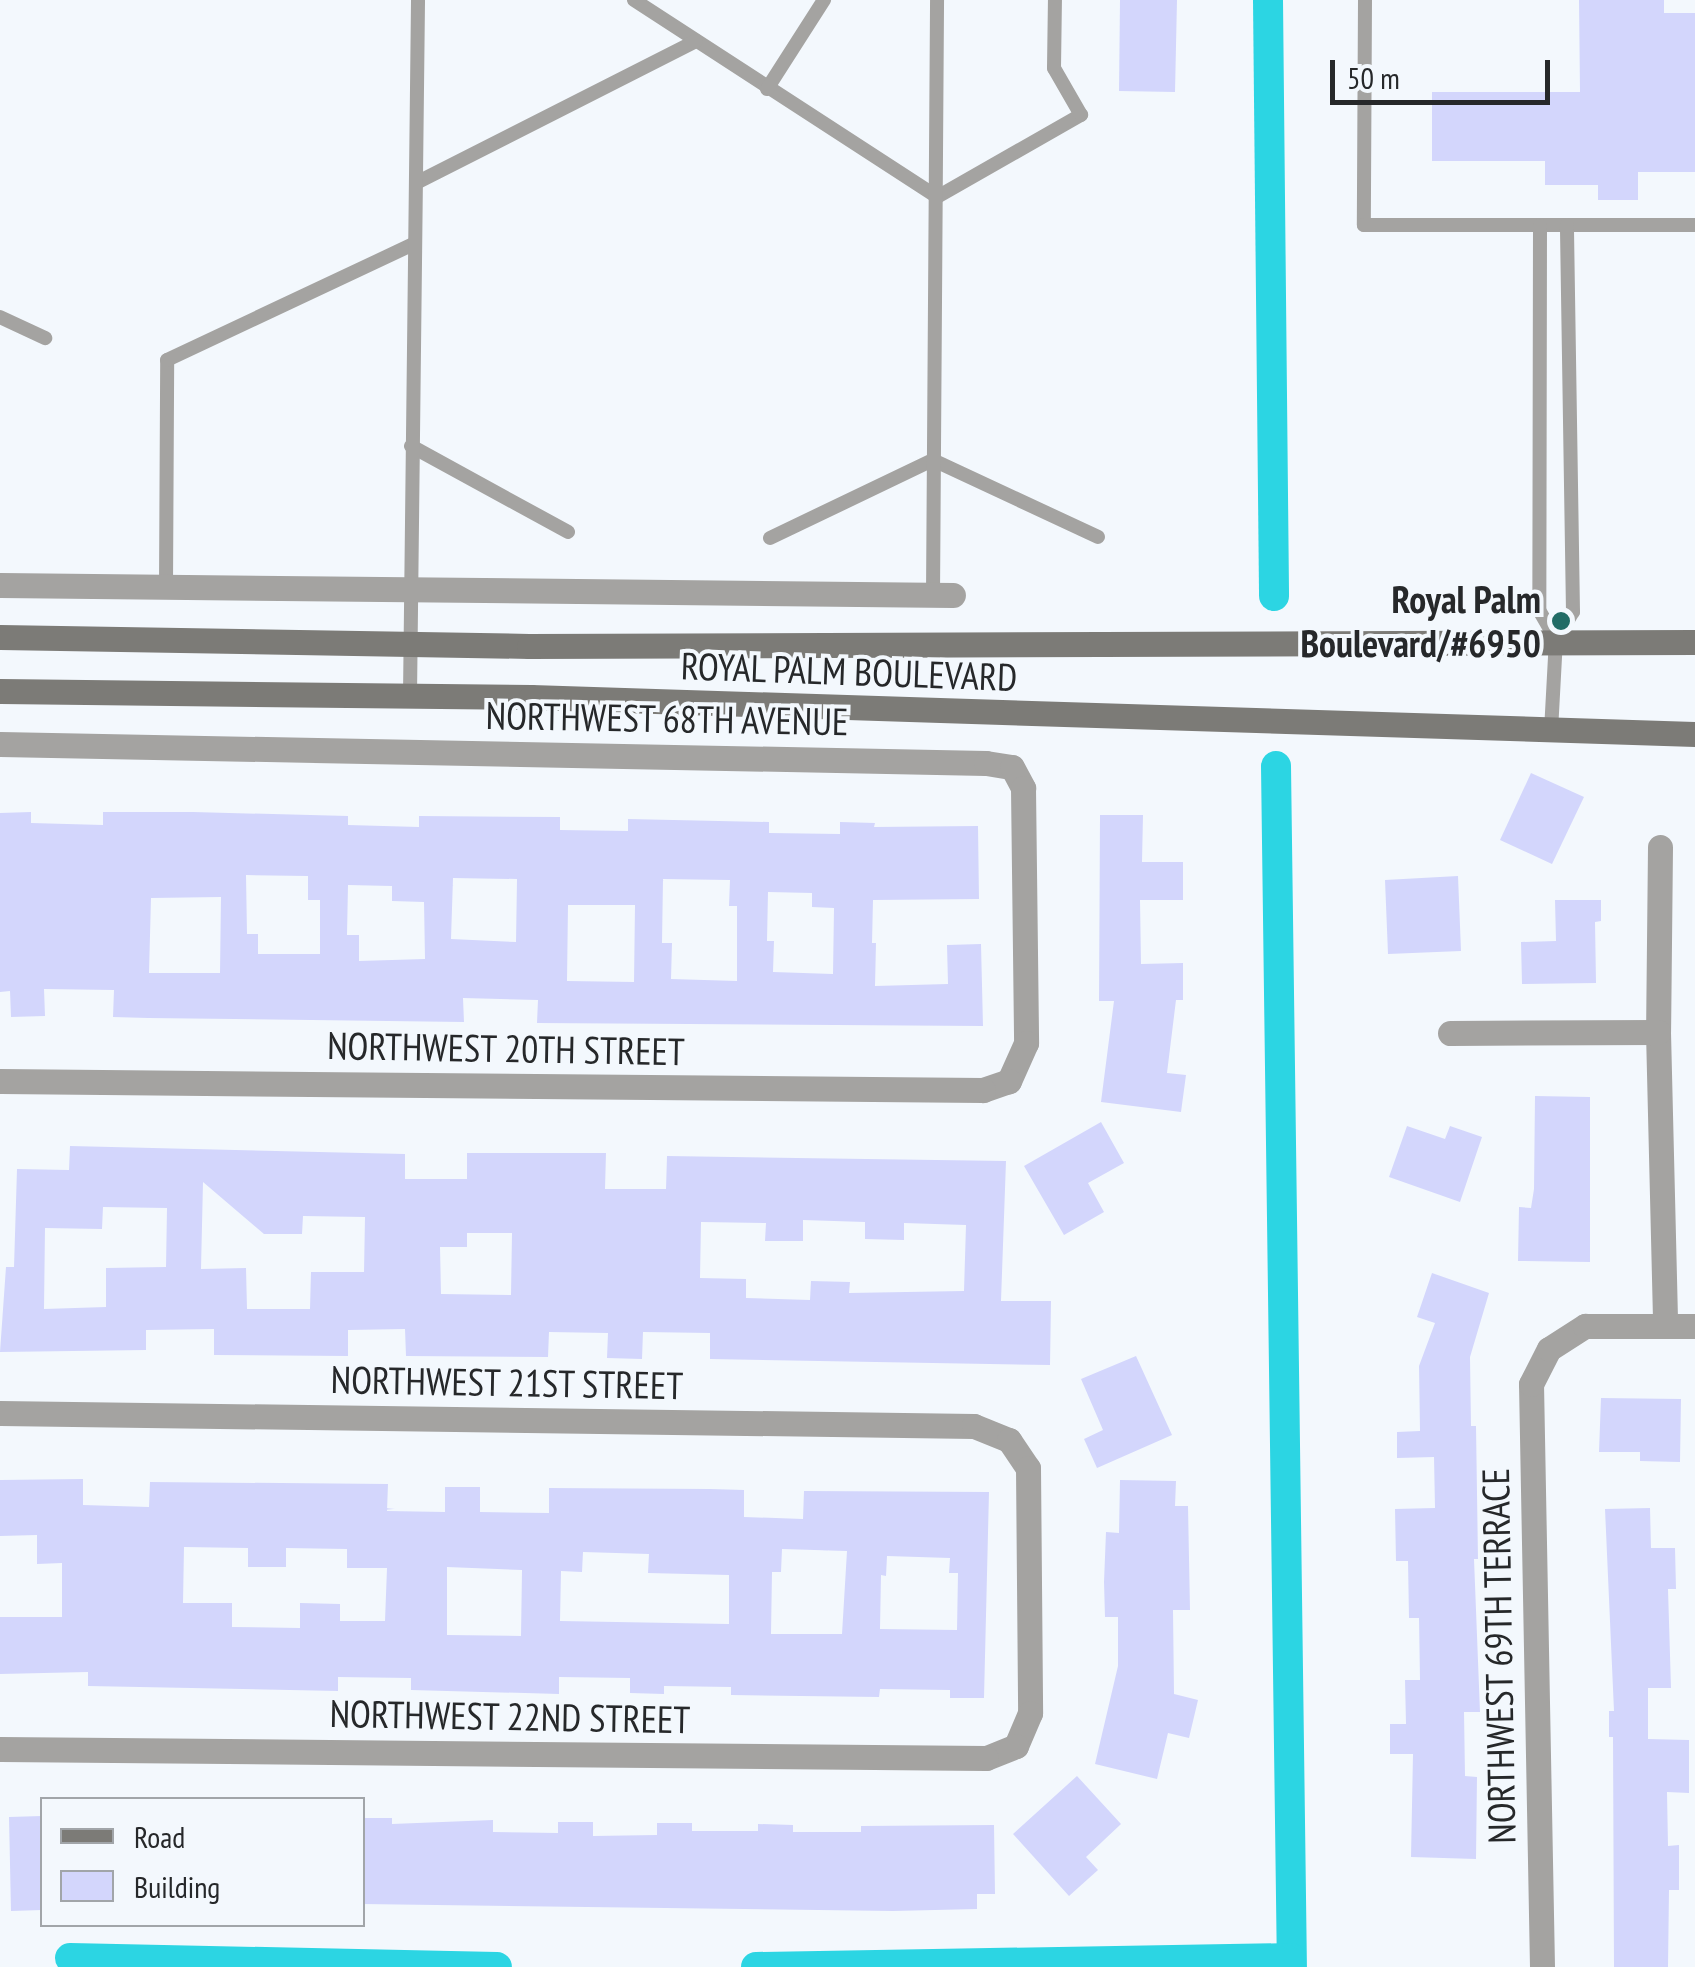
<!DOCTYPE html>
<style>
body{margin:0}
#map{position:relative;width:1695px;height:1967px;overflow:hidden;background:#f3f8fd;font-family:"PT Sans Narrow",sans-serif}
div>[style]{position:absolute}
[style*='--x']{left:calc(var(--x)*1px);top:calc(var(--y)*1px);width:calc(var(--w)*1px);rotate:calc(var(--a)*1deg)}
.canal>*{height:30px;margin:-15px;padding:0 15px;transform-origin:15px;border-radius:15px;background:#2cd5e3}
.building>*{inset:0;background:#d3d6fc}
.service>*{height:14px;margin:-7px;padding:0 7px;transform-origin:7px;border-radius:7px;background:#a4a3a1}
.minor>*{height:25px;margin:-12.5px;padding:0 12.5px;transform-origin:12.5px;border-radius:12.5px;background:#a4a3a1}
.secondary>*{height:25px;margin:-12.5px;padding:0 12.5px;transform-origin:12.5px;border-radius:12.5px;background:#7c7b77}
.dots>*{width:28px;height:28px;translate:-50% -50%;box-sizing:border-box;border:5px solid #f3f8fd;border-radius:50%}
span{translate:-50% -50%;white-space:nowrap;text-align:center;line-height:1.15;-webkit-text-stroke:8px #f3f8fd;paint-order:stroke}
.poi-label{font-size:38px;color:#26282a;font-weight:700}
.right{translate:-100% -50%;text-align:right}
.street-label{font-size:38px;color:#26282a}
.legend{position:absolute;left:40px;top:1797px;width:325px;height:130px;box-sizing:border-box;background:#f3f8fd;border:2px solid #a1a5a9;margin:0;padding:12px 18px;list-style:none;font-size:30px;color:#26282a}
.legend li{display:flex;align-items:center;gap:20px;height:50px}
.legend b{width:50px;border:2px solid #a1a5a9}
.scale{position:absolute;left:1330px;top:60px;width:220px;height:45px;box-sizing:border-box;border:5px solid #26282a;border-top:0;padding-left:12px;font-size:30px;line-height:35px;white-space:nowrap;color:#26282a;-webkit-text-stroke:8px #f3f8fd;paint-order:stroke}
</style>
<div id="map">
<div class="canal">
<i style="--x:1268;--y:0;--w:596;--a:89.42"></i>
<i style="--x:1276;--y:766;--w:1201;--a:89.24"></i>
<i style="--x:70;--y:1958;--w:427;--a:1.2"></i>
<i style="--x:756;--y:1967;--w:535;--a:-0.96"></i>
</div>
<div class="building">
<i style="clip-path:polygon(1120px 0,1177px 0,1175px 92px,1119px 91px)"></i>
<i style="clip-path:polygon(1579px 0,1664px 0,1664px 13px,1695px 13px,1695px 172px,1638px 172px,1638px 200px,1598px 200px,1598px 185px,1545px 185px,1545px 161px,1432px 161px,1432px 92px,1580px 92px)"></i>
<i style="clip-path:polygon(1531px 773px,1584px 797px,1552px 864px,1500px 840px)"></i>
<i style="clip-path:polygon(evenodd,31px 812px,31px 823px,103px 825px,103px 812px,193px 812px,348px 816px,348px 825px,419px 827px,419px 816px,560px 817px,560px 830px,628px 831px,628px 819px,769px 822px,769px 833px,840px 834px,840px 822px,875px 823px,874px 827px,978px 826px,979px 899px,873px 900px,872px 943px,876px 943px,875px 986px,948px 984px,947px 945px,981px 944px,983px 1026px,537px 1023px,538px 1000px,463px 998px,464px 1022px,148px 1018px,113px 1017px,114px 990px,44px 989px,45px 1016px,11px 1017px,10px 991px,0 992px,0 813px,31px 812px,246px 875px,308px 876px,308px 900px,320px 900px,320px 954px,258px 954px,258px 934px,247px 934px,246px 875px,31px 812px,453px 878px,517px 879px,516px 942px,451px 939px,453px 878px,31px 812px,663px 879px,730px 880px,729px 906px,737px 906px,737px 981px,671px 979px,672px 943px,662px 943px,663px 879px,31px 812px,348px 885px,392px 886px,392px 901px,424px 902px,425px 959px,359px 961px,359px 935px,347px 935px,348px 885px,31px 812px,768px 892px,812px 893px,812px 907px,834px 908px,833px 974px,773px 972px,774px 941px,767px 941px,768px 892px,31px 812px,221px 897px,220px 973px,149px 973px,151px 898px,221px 897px,31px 812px,568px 905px,635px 905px,634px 982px,567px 981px,568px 905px)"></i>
<i style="clip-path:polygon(1100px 815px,1143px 815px,1142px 862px,1183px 862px,1183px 900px,1140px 900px,1141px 964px,1183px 963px,1183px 1000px,1176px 1000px,1167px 1073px,1186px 1075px,1181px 1112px,1101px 1102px,1114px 1001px,1099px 1001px)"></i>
<i style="clip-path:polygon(1458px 876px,1461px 951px,1388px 954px,1385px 880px)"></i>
<i style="clip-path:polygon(1555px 900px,1601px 900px,1601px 921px,1595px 922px,1596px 983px,1522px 984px,1521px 942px,1556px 941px)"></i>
<i style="clip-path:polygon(1535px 1096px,1590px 1097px,1590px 1262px,1518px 1261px,1519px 1207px,1531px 1208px,1534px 1189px)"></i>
<i style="clip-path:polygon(1101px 1122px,1124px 1163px,1088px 1183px,1104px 1212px,1064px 1235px,1024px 1166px)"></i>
<i style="clip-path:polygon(1407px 1126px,1445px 1139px,1450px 1126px,1482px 1137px,1460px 1202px,1389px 1177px)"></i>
<i style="clip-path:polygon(evenodd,70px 1146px,405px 1154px,405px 1179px,467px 1179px,467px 1153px,606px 1153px,605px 1189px,666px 1189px,667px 1156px,1006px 1161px,1001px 1301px,1051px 1301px,1050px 1365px,710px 1359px,710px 1333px,643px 1332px,642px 1359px,607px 1358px,608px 1333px,549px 1332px,548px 1357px,406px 1356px,405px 1329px,348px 1330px,348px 1356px,214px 1355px,214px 1329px,146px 1330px,146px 1350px,0 1352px,6px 1267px,14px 1267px,17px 1169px,69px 1170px,70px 1146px,203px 1182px,264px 1234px,302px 1234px,303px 1216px,365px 1217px,364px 1272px,311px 1272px,310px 1309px,247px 1309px,246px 1268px,201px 1269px,203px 1182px,70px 1146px,103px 1207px,167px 1208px,166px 1267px,106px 1268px,106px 1307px,44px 1309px,45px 1228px,102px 1229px,103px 1207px,70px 1146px,803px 1220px,865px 1222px,865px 1239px,904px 1240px,904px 1223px,966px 1225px,964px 1291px,849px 1293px,850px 1282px,811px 1281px,810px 1300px,746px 1298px,746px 1279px,700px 1278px,701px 1222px,766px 1223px,765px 1241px,803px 1241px,803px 1220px,70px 1146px,467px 1233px,512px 1233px,511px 1295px,441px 1294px,440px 1247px,467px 1247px,467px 1233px)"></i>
<i style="clip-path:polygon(1432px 1273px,1489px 1293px,1470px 1357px,1471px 1426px,1476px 1426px,1478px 1559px,1474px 1559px,1480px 1712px,1464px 1712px,1465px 1776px,1477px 1777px,1476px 1859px,1411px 1857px,1413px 1754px,1390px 1754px,1390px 1724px,1406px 1724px,1405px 1680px,1420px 1680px,1419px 1618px,1409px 1618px,1408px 1561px,1396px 1561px,1395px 1509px,1435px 1508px,1434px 1457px,1397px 1458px,1397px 1432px,1420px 1431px,1419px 1366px,1435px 1323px,1417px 1317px)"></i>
<i style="clip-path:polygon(1136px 1356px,1172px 1435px,1097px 1468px,1084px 1439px,1103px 1430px,1081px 1379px)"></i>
<i style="clip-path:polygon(1601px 1398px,1681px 1399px,1680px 1462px,1640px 1461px,1640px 1452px,1599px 1452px)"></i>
<i style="clip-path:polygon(evenodd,83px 1479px,83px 1505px,149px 1507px,150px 1482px,388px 1484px,387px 1511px,445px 1512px,445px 1487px,480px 1487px,480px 1512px,549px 1513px,549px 1488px,710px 1489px,744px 1490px,744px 1517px,803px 1519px,804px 1491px,989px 1492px,984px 1698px,950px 1698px,950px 1690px,880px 1689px,879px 1697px,731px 1695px,731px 1687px,664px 1686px,664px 1694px,630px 1693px,630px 1678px,559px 1677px,559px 1694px,411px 1690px,411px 1678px,338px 1677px,338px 1691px,88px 1686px,88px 1672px,0 1674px,0 1617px,62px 1617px,62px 1563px,37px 1564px,37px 1535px,0 1536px,0 1480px,83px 1479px,184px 1547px,248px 1548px,248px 1567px,286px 1567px,286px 1548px,347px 1549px,347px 1568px,387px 1568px,385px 1621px,340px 1621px,340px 1604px,300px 1603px,300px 1628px,232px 1627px,232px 1603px,183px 1603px,184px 1547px,83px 1479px,782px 1549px,847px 1551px,842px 1634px,771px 1634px,772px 1572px,781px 1572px,782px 1549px,83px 1479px,583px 1552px,649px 1554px,648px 1573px,729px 1575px,729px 1624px,560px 1621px,561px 1571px,582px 1572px,583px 1552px,83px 1479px,887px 1556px,950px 1558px,949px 1573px,958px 1573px,957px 1630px,880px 1629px,881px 1575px,886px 1576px,887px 1556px,83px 1479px,447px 1567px,522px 1570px,521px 1636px,447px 1635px,447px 1567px)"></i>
<i style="clip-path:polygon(1120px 1480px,1176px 1481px,1175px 1506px,1188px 1506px,1190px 1610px,1173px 1610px,1174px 1694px,1198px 1700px,1189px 1738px,1168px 1733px,1157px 1779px,1095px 1764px,1118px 1666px,1118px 1617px,1105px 1617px,1104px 1582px,1106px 1532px,1119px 1533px)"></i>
<i style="clip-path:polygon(1650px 1508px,1651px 1548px,1675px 1548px,1676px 1589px,1668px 1589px,1671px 1688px,1648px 1688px,1648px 1739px,1689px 1740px,1689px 1793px,1667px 1792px,1668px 1846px,1679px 1845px,1679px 1890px,1669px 1890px,1668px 1967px,1614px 1967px,1613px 1737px,1609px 1737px,1609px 1711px,1614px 1711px,1605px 1509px)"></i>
<i style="clip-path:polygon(1077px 1776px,1121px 1824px,1086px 1857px,1098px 1870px,1069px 1896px,1013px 1834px)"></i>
<i style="clip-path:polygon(42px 1816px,42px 1910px,11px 1911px,9px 1817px)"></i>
<i style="clip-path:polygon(362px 1818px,392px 1818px,392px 1824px,493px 1820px,493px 1832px,558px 1833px,558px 1822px,593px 1822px,593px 1836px,657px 1835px,657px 1823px,692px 1823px,692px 1831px,758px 1831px,758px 1824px,793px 1825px,793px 1832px,861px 1832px,861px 1826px,994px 1825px,995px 1894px,977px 1894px,977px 1909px,893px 1911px,362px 1904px)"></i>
</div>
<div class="service">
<i style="--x:634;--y:0;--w:361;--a:33"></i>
<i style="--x:937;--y:197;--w:166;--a:-29.7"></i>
<i style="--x:1081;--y:115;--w:54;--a:-119.9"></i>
<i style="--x:1054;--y:68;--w:68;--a:-89.2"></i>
<i style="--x:1365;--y:0;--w:225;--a:90.3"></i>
<i style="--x:1364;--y:225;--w:331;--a:0"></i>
<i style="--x:767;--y:89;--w:106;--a:-57.4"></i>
<i style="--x:416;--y:183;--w:314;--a:-26.9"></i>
<i style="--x:1540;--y:226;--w:384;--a:90.1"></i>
<i style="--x:1539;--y:610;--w:34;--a:60"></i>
<i style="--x:0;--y:317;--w:50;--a:25"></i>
<i style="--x:411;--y:446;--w:179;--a:28.7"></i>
<i style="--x:770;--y:538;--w:181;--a:-25.6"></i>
<i style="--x:933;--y:460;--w:182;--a:25"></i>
<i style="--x:166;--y:587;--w:227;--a:-89.7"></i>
<i style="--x:167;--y:360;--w:272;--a:-25.2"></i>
<i style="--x:933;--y:595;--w:595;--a:-89.61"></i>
<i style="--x:410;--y:696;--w:696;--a:-89.34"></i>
<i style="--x:1551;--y:731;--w:91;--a:-86.9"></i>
<i style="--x:1556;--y:640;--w:33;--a:-59"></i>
<i style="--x:1573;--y:612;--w:387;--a:-90.9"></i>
</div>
<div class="minor">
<i style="--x:0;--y:585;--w:953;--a:0.6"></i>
<i style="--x:0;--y:744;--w:986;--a:1.1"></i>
<i style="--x:986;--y:763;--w:26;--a:9"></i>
<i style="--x:1012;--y:767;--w:24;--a:62"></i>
<i style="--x:1023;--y:788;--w:255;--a:89.3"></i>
<i style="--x:1026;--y:1043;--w:42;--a:114.1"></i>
<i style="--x:1009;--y:1081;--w:28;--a:161"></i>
<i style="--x:983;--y:1090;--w:983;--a:-179.48"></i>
<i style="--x:1660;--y:847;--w:185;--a:90.6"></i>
<i style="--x:1658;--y:1032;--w:294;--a:88.6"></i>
<i style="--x:1450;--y:1033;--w:208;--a:-0.3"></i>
<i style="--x:0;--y:1413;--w:974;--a:0.76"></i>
<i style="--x:974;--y:1426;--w:38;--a:22"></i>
<i style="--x:1009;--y:1440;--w:34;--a:56"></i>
<i style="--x:1028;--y:1468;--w:245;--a:89.5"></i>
<i style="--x:1030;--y:1713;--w:36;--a:113"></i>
<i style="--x:1016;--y:1746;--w:32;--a:158"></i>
<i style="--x:986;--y:1758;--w:986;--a:-179.48"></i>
<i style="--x:1542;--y:1967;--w:583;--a:-91.08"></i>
<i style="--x:1531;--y:1384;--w:39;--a:-63"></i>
<i style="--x:1549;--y:1349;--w:43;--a:-32.6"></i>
<i style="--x:1585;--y:1326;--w:110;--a:0"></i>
</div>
<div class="secondary">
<i style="--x:0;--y:637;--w:529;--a:0.97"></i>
<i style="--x:529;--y:646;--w:1166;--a:-0.2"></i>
<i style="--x:0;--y:691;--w:531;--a:0.65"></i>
<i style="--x:531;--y:697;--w:1165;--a:1.82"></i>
</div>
<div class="dots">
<i style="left:1561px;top:621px;background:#226c66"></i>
</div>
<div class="poi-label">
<span class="right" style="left:1541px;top:621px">Royal Palm<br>Boulevard/#6950</span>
</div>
<div class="street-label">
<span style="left:849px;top:671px;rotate:2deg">ROYAL PALM BOULEVARD</span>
<span style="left:667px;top:718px;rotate:1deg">NORTHWEST 68TH AVENUE</span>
<span style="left:506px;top:1048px;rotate:1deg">NORTHWEST 20TH STREET</span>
<span style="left:507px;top:1382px;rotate:1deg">NORTHWEST 21ST STREET</span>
<span style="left:1498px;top:1656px;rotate:-91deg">NORTHWEST 69TH TERRACE</span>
<span style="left:510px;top:1716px;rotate:1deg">NORTHWEST 22ND STREET</span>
</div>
<ul class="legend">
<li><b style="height:12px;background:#7c7b77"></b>Road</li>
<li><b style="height:28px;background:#d3d6fc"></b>Building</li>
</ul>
<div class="scale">50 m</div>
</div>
